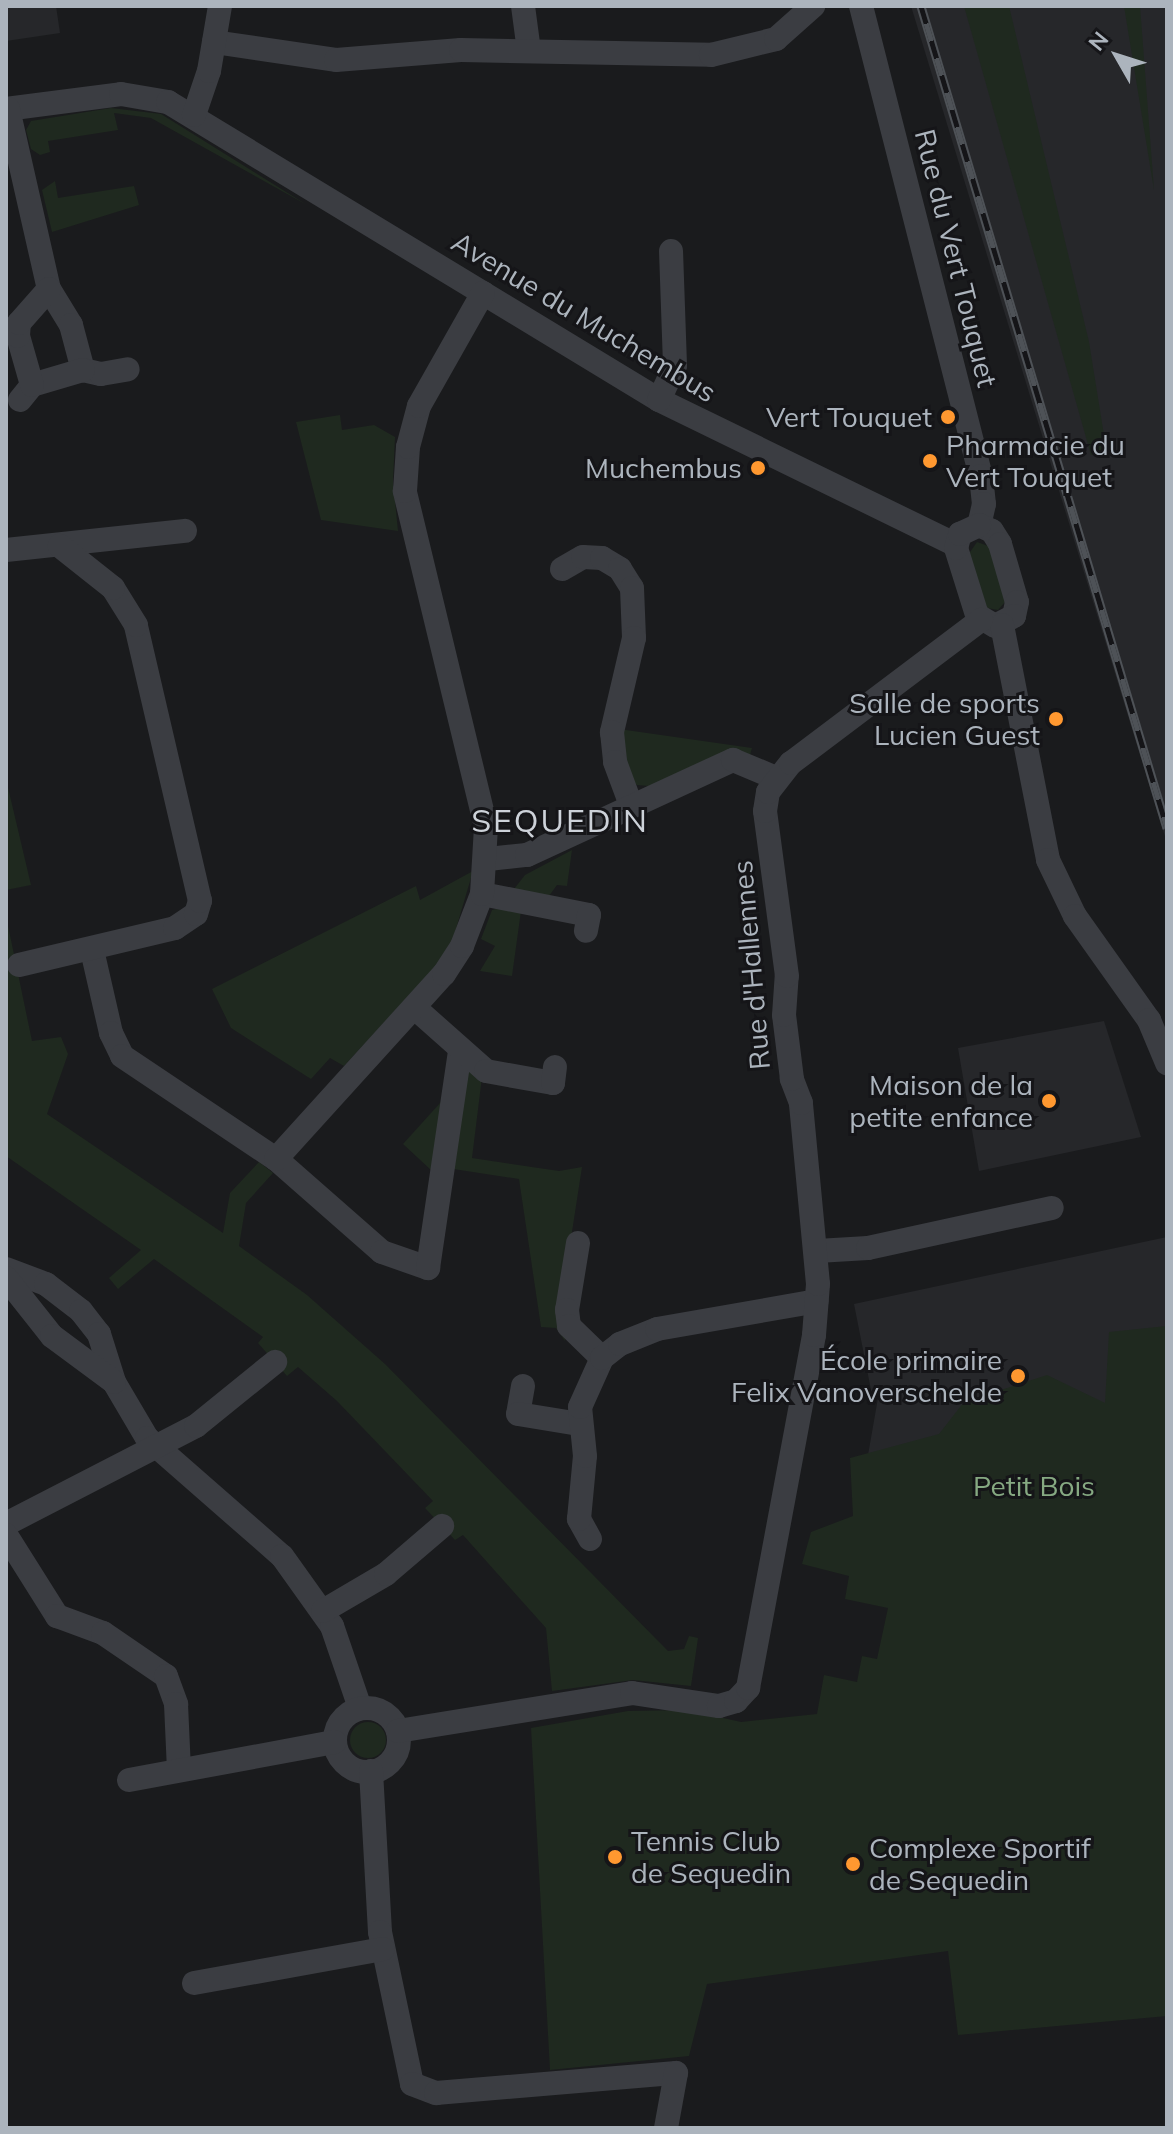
<!DOCTYPE html>
<meta charset="utf-8">
<style>
body{margin:0}
#map{position:relative;width:1173px;height:2134px;overflow:hidden;background:#1a1b1d;font-family:Mulish,sans-serif}
div>[style]{position:absolute}
[style*='--x']{left:calc(var(--x)*1px);top:calc(var(--y)*1px);width:calc(var(--w)*1px);rotate:calc(var(--a)*1deg)}
.built>*{inset:0;background:#26272a}
.green>*{inset:0;background:#1f291f}
.round{border-radius:50%}
.minor>*{height:24px;margin:-12px;padding:0 12px;transform-origin:12px;border-radius:12px;background:#3b3d42}
.minor>.ring{margin:-12px;padding:0;box-sizing:content-box;background:none;border:24px solid #3b3d42;border-radius:50%}
.rail>*{height:9px;margin-top:-4.5px;transform-origin:0;background:repeating-linear-gradient(90deg,#151518 0 18px,#4e5257 0 36px);box-sizing:border-box;border-block:2px solid #4e5257}
.dots>*{width:22px;height:22px;translate:-50% -50%;box-sizing:border-box;border:4px solid #151518;border-radius:50%}
span{translate:-50% -50%;white-space:nowrap;text-align:center;line-height:1.15;-webkit-text-stroke:6px #151518;paint-order:stroke}
.street-label{font-size:28px;color:#acb4bd}
.poi-label{font-size:28px;color:#acb4bd}
.right{translate:-100% -50%;text-align:right}
.left{translate:0 -50%;text-align:left}
.park-label{font-size:28px;color:#86a982}
.quarter-label{font-size:32px;color:#cdd2d9;letter-spacing:2px}
.frame{position:absolute;inset:0;border:8px solid #acb4bd;pointer-events:none}
.north{position:absolute;left:1077px;top:16px;width:80px;height:80px;-webkit-text-stroke:6px #151518;paint-order:stroke;rotate:309deg;font-size:22px;font-weight:700;line-height:32px;text-align:center;color:#acb4bd}
.north::after{content:'';display:block;margin:auto;width:28px;height:36px;background:#acb4bd;clip-path:polygon(50% 0,100% 100%,50% 72%,0 100%)}
</style>
<div id="map">
<div class="built">
<i style="clip-path:polygon(6px 6px,56px 6px,60px 33px,6px 41px)"></i>
<i style="clip-path:polygon(911px 6px,1167px 6px,1167px 843px,1049px 458px)"></i>
<i style="clip-path:polygon(1104px 1021px,1141px 1137px,979px 1171px,958px 1048px)"></i>
<i style="clip-path:polygon(1167px 1237px,1167px 1465px,868px 1455px,878px 1398px,872px 1395px,854px 1304px)"></i>
</div>
<div class="green">
<i style="clip-path:polygon(964px 6px,1009px 6px,1089px 342px,1107px 454px,1091px 455px)"></i>
<i style="clip-path:polygon(1124px 6px,1140px 6px,1154px 190px)"></i>
<i style="clip-path:polygon(111px 108px,161px 114px,307px 205px,151px 118px,114px 113px,118px 130px,48px 141px,50px 152px,40px 155px,31px 149px,26px 130px,31px 121px)"></i>
<i style="clip-path:polygon(55px 181px,58px 198px,134px 186px,139px 205px,52px 232px,42px 190px)"></i>
<i style="clip-path:polygon(340px 415px,342px 430px,374px 425px,395px 437px,393px 481px,398px 531px,321px 520px,296px 422px)"></i>
<i style="clip-path:polygon(977px 542px,991px 547px,1005px 602px,998px 610px,987px 608px,968px 555px)"></i>
<i style="clip-path:polygon(619px 729px,752px 748px,750px 755px,649px 786px,637px 785px,628px 779px)"></i>
<i style="clip-path:polygon(6px 779px,31px 885px,6px 890px)"></i>
<i style="clip-path:polygon(572px 850px,567px 886px,557px 885px,546px 900px,514px 889px,525px 875px)"></i>
<i style="clip-path:polygon(473px 871px,453px 939px,437px 965px,344px 1066px,330px 1058px,311px 1079px,231px 1028px,212px 989px,416px 886px,420px 900px)"></i>
<i style="clip-path:polygon(499px 908px,521px 911px,512px 976px,480px 971px,495px 946px,481px 939px,492px 910px)"></i>
<i style="clip-path:polygon(6px 916px,32px 1041px,61px 1037px,68px 1054px,47px 1114px,223px 1233px,230px 1193px,259px 1162px,273px 1173px,246px 1203px,239px 1246px,307px 1295px,385px 1364px,668px 1651px,684px 1649px,689px 1636px,698px 1638px,691px 1686px,633px 1680px,552px 1691px,546px 1628px,463px 1535px,455px 1540px,425px 1508px,433px 1501px,337px 1401px,298px 1367px,287px 1376px,258px 1343px,263px 1337px,154px 1259px,118px 1289px,109px 1278px,141px 1250px,6px 1156px)"></i>
<i style="clip-path:polygon(465px 1067px,482px 1077px,472px 1158px,559px 1171px,582px 1167px,561px 1303px,565px 1341px,556px 1328px,541px 1327px,519px 1179px,447px 1168px)"></i>
<i style="clip-path:polygon(450px 1092px,432px 1171px,403px 1144px)"></i>
<i style="clip-path:polygon(1167px 1326px,1167px 2016px,958px 2035px,948px 1951px,707px 1984px,689px 2056px,550px 2070px,531px 1728px,628px 1711px,687px 1710px,741px 1722px,817px 1714px,824px 1675px,857px 1682px,862px 1656px,877px 1659px,888px 1608px,845px 1599px,849px 1576px,802px 1564px,811px 1532px,853px 1516px,850px 1458px,939px 1434px,964px 1402px,1047px 1375px,1105px 1403px,1109px 1332px)"></i>
<i class="round" style="left:350px;top:1722px;width:36px;height:36px"></i>
</div>
<div class="minor">
<i style="--x:523;--y:6;--w:45;--a:82.4"></i>
<i style="--x:861;--y:6;--w:485;--a:75.7"></i>
<i style="--x:981;--y:476;--w:28;--a:84"></i>
<i style="--x:984;--y:504;--w:22;--a:103"></i>
<i style="--x:214;--y:42;--w:123;--a:8.4"></i>
<i style="--x:336;--y:60;--w:125;--a:-4.6"></i>
<i style="--x:461;--y:50;--w:250;--a:1.1"></i>
<i style="--x:711;--y:55;--w:67;--a:-13.8"></i>
<i style="--x:776;--y:39;--w:50;--a:-41.7"></i>
<i style="--x:6;--y:109;--w:116;--a:-7.4"></i>
<i style="--x:121;--y:94;--w:48;--a:9.7"></i>
<i style="--x:168;--y:102;--w:574;--a:31.25"></i>
<i style="--x:659;--y:400;--w:331;--a:26"></i>
<i style="--x:8;--y:109;--w:185;--a:77.2"></i>
<i style="--x:49;--y:289;--w:42;--a:58.6"></i>
<i style="--x:71;--y:325;--w:47;--a:75.1"></i>
<i style="--x:83;--y:370;--w:18;--a:13"></i>
<i style="--x:101;--y:374;--w:27;--a:-10"></i>
<i style="--x:194;--y:115;--w:46;--a:-71.2"></i>
<i style="--x:209;--y:71;--w:66;--a:-80.4"></i>
<i style="--x:32;--y:385;--w:53;--a:-16.4"></i>
<i style="--x:20;--y:400;--w:19;--a:-51"></i>
<i style="--x:32;--y:385;--w:51;--a:-105.9"></i>
<i style="--x:18;--y:336;--w:13;--a:-86"></i>
<i style="--x:19;--y:323;--w:45;--a:-48.6"></i>
<i style="--x:659;--y:400;--w:38;--a:-65"></i>
<i style="--x:675;--y:365;--w:114;--a:-92"></i>
<i style="--x:979;--y:525;--w:14;--a:25"></i>
<i style="--x:992;--y:531;--w:15;--a:58"></i>
<i style="--x:1000;--y:544;--w:60;--a:73.7"></i>
<i style="--x:1017;--y:602;--w:14;--a:102"></i>
<i style="--x:1014;--y:616;--w:21;--a:152"></i>
<i style="--x:995;--y:626;--w:21;--a:-149"></i>
<i style="--x:977;--y:615;--w:70;--a:-107.4"></i>
<i style="--x:956;--y:548;--w:15;--a:-74"></i>
<i style="--x:960;--y:534;--w:21;--a:-25"></i>
<i style="--x:6;--y:550;--w:180;--a:-6.1"></i>
<i style="--x:562;--y:569;--w:24;--a:-30"></i>
<i style="--x:583;--y:557;--w:19;--a:3"></i>
<i style="--x:602;--y:558;--w:21;--a:31"></i>
<i style="--x:620;--y:569;--w:22;--a:58"></i>
<i style="--x:632;--y:588;--w:50;--a:87.7"></i>
<i style="--x:634;--y:638;--w:97;--a:103.2"></i>
<i style="--x:612;--y:732;--w:30;--a:84"></i>
<i style="--x:615;--y:762;--w:46;--a:69.6"></i>
<i style="--x:1002;--y:625;--w:239;--a:78.9"></i>
<i style="--x:1048;--y:860;--w:62;--a:64.3"></i>
<i style="--x:1075;--y:916;--w:128;--a:54.6"></i>
<i style="--x:1149;--y:1020;--w:47;--a:67.3"></i>
<i style="--x:488;--y:859;--w:39;--a:-6"></i>
<i style="--x:527;--y:855;--w:227;--a:-24.8"></i>
<i style="--x:733;--y:760;--w:47;--a:22.7"></i>
<i style="--x:482;--y:894;--w:109;--a:11.1"></i>
<i style="--x:589;--y:915;--w:16;--a:101"></i>
<i style="--x:92;--y:950;--w:85;--a:77.1"></i>
<i style="--x:111;--y:1033;--w:25;--a:64"></i>
<i style="--x:122;--y:1056;--w:185;--a:33.8"></i>
<i style="--x:276;--y:1159;--w:141;--a:41.3"></i>
<i style="--x:382;--y:1252;--w:49;--a:19.2"></i>
<i style="--x:428;--y:1268;--w:218;--a:-81.6"></i>
<i style="--x:19;--y:965;--w:160;--a:-13.3"></i>
<i style="--x:175;--y:928;--w:25;--a:-34"></i>
<i style="--x:196;--y:914;--w:14;--a:-73"></i>
<i style="--x:200;--y:901;--w:283;--a:-103.1"></i>
<i style="--x:136;--y:625;--w:44;--a:-121.9"></i>
<i style="--x:113;--y:588;--w:68;--a:-141.6"></i>
<i style="--x:415;--y:1008;--w:95;--a:41.6"></i>
<i style="--x:486;--y:1071;--w:68;--a:10.2"></i>
<i style="--x:553;--y:1083;--w:16;--a:-83"></i>
<i style="--x:276;--y:1159;--w:250;--a:-47.8"></i>
<i style="--x:444;--y:974;--w:33;--a:-57"></i>
<i style="--x:462;--y:946;--w:56;--a:-69"></i>
<i style="--x:482;--y:894;--w:67;--a:-86.6"></i>
<i style="--x:486;--y:827;--w:346;--a:-103.6"></i>
<i style="--x:405;--y:491;--w:44;--a:-86.1"></i>
<i style="--x:408;--y:447;--w:42;--a:-75"></i>
<i style="--x:419;--y:406;--w:130;--a:-60.5"></i>
<i style="--x:578;--y:1243;--w:68;--a:99.3"></i>
<i style="--x:567;--y:1310;--w:16;--a:83"></i>
<i style="--x:569;--y:1326;--w:46;--a:44.1"></i>
<i style="--x:817;--y:1251;--w:51;--a:-3.4"></i>
<i style="--x:868;--y:1248;--w:188;--a:-12.3"></i>
<i style="--x:6;--y:1269;--w:43;--a:20.6"></i>
<i style="--x:46;--y:1284;--w:44;--a:37.6"></i>
<i style="--x:81;--y:1311;--w:29;--a:52"></i>
<i style="--x:99;--y:1334;--w:50;--a:72.6"></i>
<i style="--x:114;--y:1382;--w:65;--a:59.5"></i>
<i style="--x:147;--y:1438;--w:179;--a:41.2"></i>
<i style="--x:282;--y:1556;--w:86;--a:54.5"></i>
<i style="--x:332;--y:1626;--w:87;--a:71.1"></i>
<i style="--x:6;--y:1278;--w:74;--a:51.6"></i>
<i style="--x:52;--y:1336;--w:77;--a:36.6"></i>
<i style="--x:523;--y:1386;--w:28;--a:100"></i>
<i style="--x:518;--y:1414;--w:63;--a:9.2"></i>
<i style="--x:6;--y:1524;--w:214;--a:-27.3"></i>
<i style="--x:196;--y:1426;--w:102;--a:-39"></i>
<i style="--x:6;--y:1535;--w:96;--a:57.8"></i>
<i style="--x:57;--y:1616;--w:49;--a:20.3"></i>
<i style="--x:103;--y:1633;--w:76;--a:34.3"></i>
<i style="--x:166;--y:1676;--w:30;--a:70"></i>
<i style="--x:176;--y:1704;--w:66;--a:87.4"></i>
<i style="--x:590;--y:1539;--w:23;--a:-119"></i>
<i style="--x:579;--y:1519;--w:63;--a:-84.6"></i>
<i style="--x:585;--y:1456;--w:49;--a:-95.8"></i>
<i style="--x:580;--y:1407;--w:54;--a:-65.8"></i>
<i style="--x:602;--y:1358;--w:23;--a:-38"></i>
<i style="--x:620;--y:1344;--w:40;--a:-22"></i>
<i style="--x:657;--y:1329;--w:162;--a:-9.9"></i>
<i style="--x:323;--y:1611;--w:73;--a:-30.4"></i>
<i style="--x:386;--y:1574;--w:74;--a:-40.6"></i>
<i class="ring" style="left:335px;top:1708px;width:40px;height:40px"></i>
<i style="--x:398;--y:1731;--w:237;--a:-9.2"></i>
<i style="--x:632;--y:1693;--w:88;--a:8.5"></i>
<i style="--x:719;--y:1706;--w:18;--a:-16"></i>
<i style="--x:736;--y:1701;--w:18;--a:-47"></i>
<i style="--x:748;--y:1688;--w:359;--a:-79.4"></i>
<i style="--x:814;--y:1335;--w:51;--a:-85.5"></i>
<i style="--x:818;--y:1284;--w:182;--a:-95.4"></i>
<i style="--x:801;--y:1103;--w:26;--a:-111"></i>
<i style="--x:792;--y:1079;--w:64;--a:-97.1"></i>
<i style="--x:784;--y:1015;--w:39;--a:-86"></i>
<i style="--x:787;--y:976;--w:166;--a:-97.6"></i>
<i style="--x:765;--y:811;--w:19;--a:-81"></i>
<i style="--x:768;--y:792;--w:37;--a:-52"></i>
<i style="--x:791;--y:763;--w:238;--a:-37"></i>
<i style="--x:371;--y:1771;--w:161;--a:86.8"></i>
<i style="--x:380;--y:1932;--w:155;--a:78.1"></i>
<i style="--x:412;--y:2084;--w:26;--a:21"></i>
<i style="--x:436;--y:2093;--w:241;--a:-4.8"></i>
<i style="--x:676;--y:2073;--w:56;--a:100.3"></i>
<i style="--x:129;--y:1780;--w:209;--a:-10.5"></i>
<i style="--x:194;--y:1983;--w:192;--a:-10.2"></i>
</div>
<div class="rail">
<i style="--x:921;--y:6;--w:858;--a:73.34"></i>
</div>
<div class="dots">
<i style="left:948px;top:417px;background:#ff9830"></i>
<i style="left:930px;top:461px;background:#ff9830"></i>
<i style="left:758px;top:468px;background:#ff9830"></i>
<i style="left:1056px;top:719px;background:#ff9830"></i>
<i style="left:1049px;top:1101px;background:#ff9830"></i>
<i style="left:1018px;top:1376px;background:#ff9830"></i>
<i style="left:615px;top:1857px;background:#ff9830"></i>
<i style="left:853px;top:1864px;background:#ff9830"></i>
</div>
<div class="street-label">
<span style="left:956px;top:258px;rotate:76deg">Rue du Vert Touquet</span>
<span style="left:584px;top:317px;rotate:31deg">Avenue du Muchembus</span>
<span style="left:751px;top:965px;rotate:-95deg">Rue d'Hallennes</span>
</div>
<div class="poi-label">
<span class="right" style="left:932px;top:417px">Vert Touquet</span>
<span class="left" style="left:946px;top:461px">Pharmacie du<br>Vert Touquet</span>
<span class="right" style="left:742px;top:468px">Muchembus</span>
<span class="right" style="left:1040px;top:719px">Salle de sports<br>Lucien Guest</span>
<span class="right" style="left:1033px;top:1101px">Maison de la<br>petite enfance</span>
<span class="right" style="left:1002px;top:1376px">École primaire<br>Felix Vanoverschelde</span>
<span class="left" style="left:631px;top:1857px">Tennis Club<br>de Sequedin</span>
<span class="left" style="left:869px;top:1864px">Complexe Sportif<br>de Sequedin</span>
</div>
<div class="park-label">
<span style="left:1034px;top:1486px">Petit Bois</span>
</div>
<div class="quarter-label">
<span style="left:560px;top:820px">SEQUEDIN</span>
</div>
<div class="frame"></div>
<div class="north">N</div>
</div>
